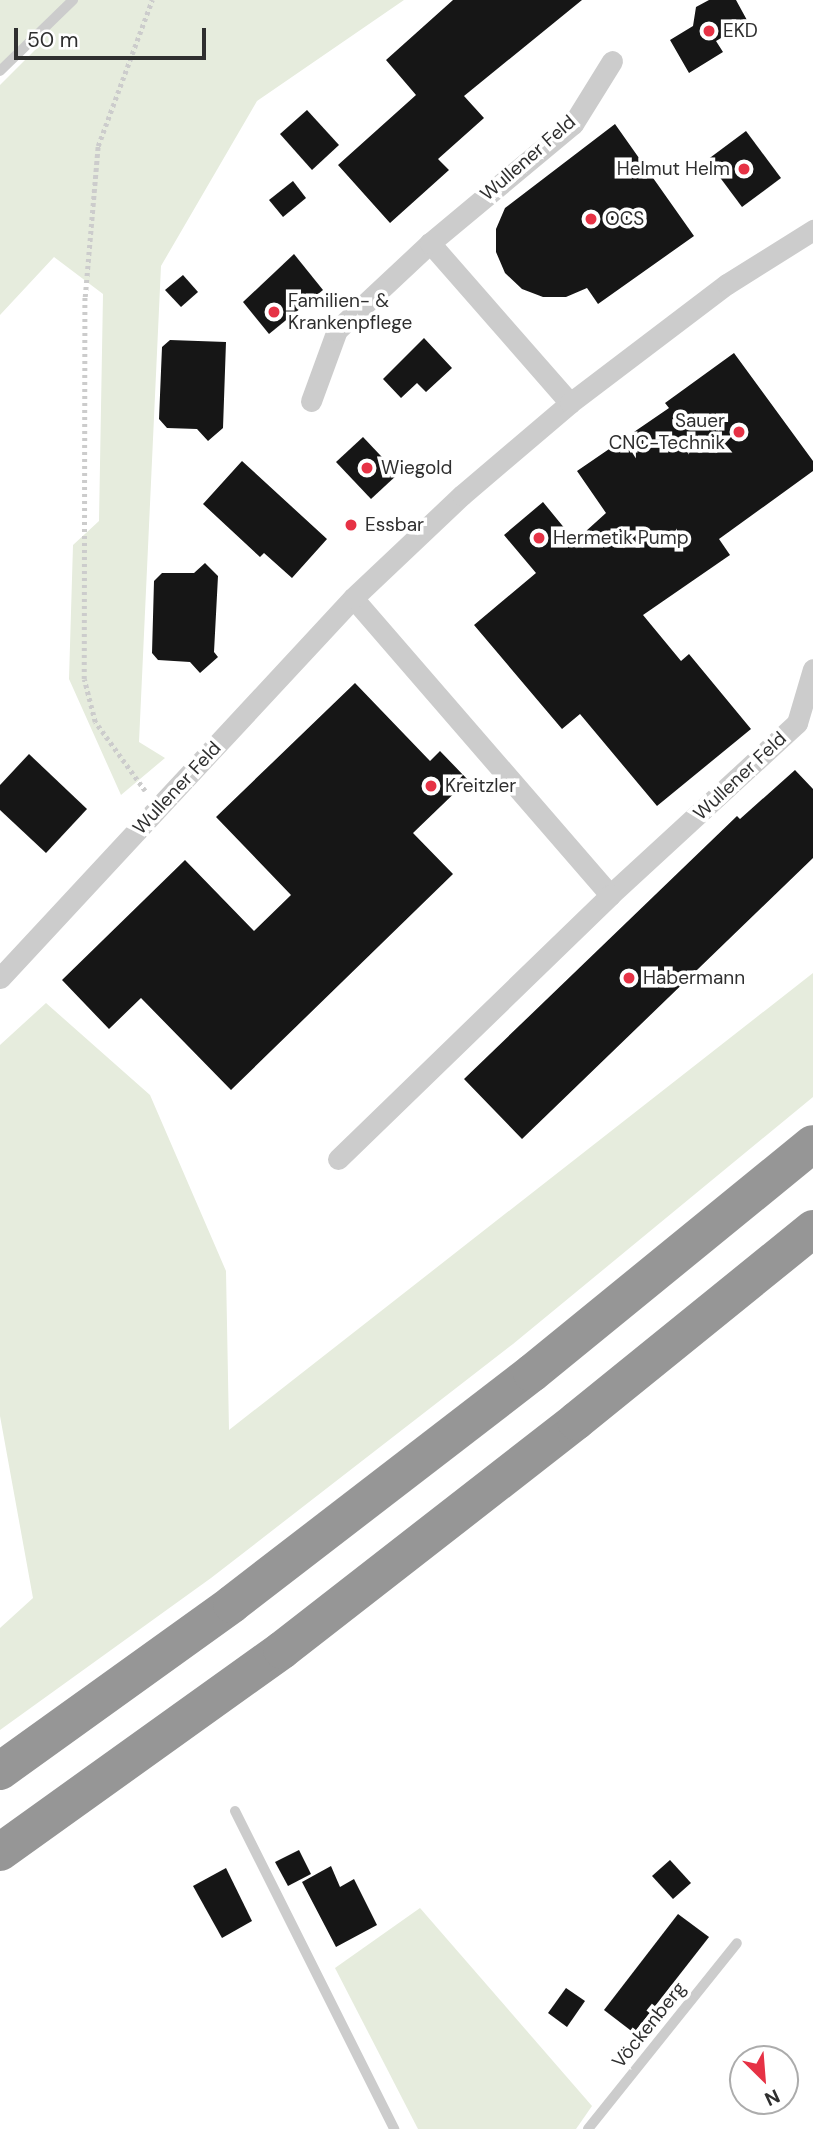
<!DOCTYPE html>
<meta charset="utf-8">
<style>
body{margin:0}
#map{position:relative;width:813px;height:2129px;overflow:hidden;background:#fff;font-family:"DM Sans",sans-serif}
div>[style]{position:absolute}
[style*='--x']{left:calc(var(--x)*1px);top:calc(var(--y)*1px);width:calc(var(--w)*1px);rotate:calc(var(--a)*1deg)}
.green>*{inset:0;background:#e6ecdd}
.building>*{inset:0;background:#161616}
.path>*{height:4.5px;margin-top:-2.25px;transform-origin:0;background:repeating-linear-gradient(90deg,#ccc 0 3.5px,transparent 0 7px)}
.service>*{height:10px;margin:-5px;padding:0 5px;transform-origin:5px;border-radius:5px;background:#ccc}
.minor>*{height:21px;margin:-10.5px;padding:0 10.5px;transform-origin:10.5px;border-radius:10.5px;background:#ccc}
.motorway>*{height:38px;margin:-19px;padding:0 19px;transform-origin:19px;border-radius:19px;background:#969696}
.dots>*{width:19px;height:19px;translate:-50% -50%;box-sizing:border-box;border:4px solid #fff;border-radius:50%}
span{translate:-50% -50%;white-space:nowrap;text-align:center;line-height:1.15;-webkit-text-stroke:7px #fff;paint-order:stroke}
.poi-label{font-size:19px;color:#2f2f2f}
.left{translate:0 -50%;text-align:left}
.right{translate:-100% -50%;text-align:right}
.street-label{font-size:19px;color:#2f2f2f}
.north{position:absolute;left:729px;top:2045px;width:70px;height:70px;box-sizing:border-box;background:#fff;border:2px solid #acacac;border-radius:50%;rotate:155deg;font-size:19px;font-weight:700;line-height:28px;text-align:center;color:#2f2f2f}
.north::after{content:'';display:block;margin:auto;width:24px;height:32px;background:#e63245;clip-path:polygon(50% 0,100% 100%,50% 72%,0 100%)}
.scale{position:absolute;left:14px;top:28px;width:192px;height:32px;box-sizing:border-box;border:4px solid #2f2f2f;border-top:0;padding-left:9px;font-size:21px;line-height:24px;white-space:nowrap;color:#2f2f2f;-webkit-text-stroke:5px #fff;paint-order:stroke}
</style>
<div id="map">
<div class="green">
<i style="clip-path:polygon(0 0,404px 0,257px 101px,161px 266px,139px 742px,165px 758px,121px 795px,69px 679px,73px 545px,99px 521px,103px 294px,54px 257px,0 315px,0 85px,37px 48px,54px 12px,0 65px)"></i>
<i style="clip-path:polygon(813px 973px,813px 1097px,513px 1344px,211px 1578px,0 1730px,0 1628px,33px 1598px,0 1416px,0 1045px,46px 1003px,150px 1095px,226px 1271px,229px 1430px)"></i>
<i style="clip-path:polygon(420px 1908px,592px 2106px,576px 2129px,418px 2129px,335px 1968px)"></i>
</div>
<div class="building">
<i style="clip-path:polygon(453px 0,582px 0,464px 96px,484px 118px,438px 159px,449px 170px,390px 223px,338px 165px,416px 95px,386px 60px)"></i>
<i style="clip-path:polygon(709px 0,736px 0,748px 22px,716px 41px,723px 52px,689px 73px,670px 40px,693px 26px,696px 7px)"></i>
<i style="clip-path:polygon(307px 110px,339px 145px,312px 170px,280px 134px)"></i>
<i style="clip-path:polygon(615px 124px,694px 236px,598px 304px,587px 288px,566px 297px,543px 297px,522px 289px,505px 273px,496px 252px,496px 229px,505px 208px)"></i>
<i style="clip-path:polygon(746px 131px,781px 178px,742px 207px,707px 160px)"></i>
<i style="clip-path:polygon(293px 181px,306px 198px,283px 217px,269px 200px)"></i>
<i style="clip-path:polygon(294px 254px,323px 290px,269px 334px,243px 302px)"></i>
<i style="clip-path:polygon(183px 275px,198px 292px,181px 307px,165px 290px)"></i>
<i style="clip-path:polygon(424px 338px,452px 368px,426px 392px,417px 383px,401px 398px,383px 379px)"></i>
<i style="clip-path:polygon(170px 340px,226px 342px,223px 428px,208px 441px,197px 429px,167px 428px,159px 419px,162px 347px)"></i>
<i style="clip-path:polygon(734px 353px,813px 461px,813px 471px,719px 539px,730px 555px,643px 615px,681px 661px,689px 654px,751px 729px,657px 806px,580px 714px,562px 729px,474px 625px,536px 573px,504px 535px,543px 502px,575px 541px,606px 513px,577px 471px,669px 408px,665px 403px)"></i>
<i style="clip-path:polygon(363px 437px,398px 474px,371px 499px,336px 462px)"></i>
<i style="clip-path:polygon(242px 461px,327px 539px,292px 578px,264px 553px,260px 557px,203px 504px)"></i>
<i style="clip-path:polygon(205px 563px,218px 576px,214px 652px,218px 657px,200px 673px,190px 662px,158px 660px,152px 653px,154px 581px,162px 573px,194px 573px)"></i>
<i style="clip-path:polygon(355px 683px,430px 761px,440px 751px,468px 780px,413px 833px,453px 874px,231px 1090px,141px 998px,109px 1029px,62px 980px,185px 860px,254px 931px,291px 895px,216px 817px)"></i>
<i style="clip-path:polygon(29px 754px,87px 809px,46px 853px,0 810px,0 785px)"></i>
<i style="clip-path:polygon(795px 770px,813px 789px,813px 858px,522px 1139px,464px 1079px,737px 816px,740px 819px)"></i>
<i style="clip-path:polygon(299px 1850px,311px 1874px,288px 1886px,275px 1862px)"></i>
<i style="clip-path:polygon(670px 1860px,691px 1883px,673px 1899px,652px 1876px)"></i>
<i style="clip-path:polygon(331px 1866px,340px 1887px,354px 1879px,377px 1925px,336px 1947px,302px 1882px)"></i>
<i style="clip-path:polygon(226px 1868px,252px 1921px,222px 1938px,193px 1886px)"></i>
<i style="clip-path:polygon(678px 1914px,709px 1937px,634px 2033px,604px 2010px)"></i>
<i style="clip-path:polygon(566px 1988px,585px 2001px,567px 2027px,548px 2013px)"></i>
</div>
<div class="path">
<i style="--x:145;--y:791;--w:85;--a:-125.9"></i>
<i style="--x:95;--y:722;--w:44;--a:-104.3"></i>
<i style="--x:84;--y:679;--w:382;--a:-89.9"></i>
<i style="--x:85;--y:297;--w:152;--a:-85.1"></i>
<i style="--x:98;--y:146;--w:156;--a:-69.7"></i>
</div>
<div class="service">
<i style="--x:0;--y:71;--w:102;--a:-44.2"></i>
<i style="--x:235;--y:1811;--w:356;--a:63.4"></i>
<i style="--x:588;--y:2129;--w:238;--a:-51.3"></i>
</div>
<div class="minor">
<i style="--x:311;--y:401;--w:76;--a:-69.9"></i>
<i style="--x:337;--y:330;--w:127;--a:-43.1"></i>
<i style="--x:570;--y:403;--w:213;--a:-131.2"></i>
<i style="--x:430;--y:243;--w:186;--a:-39.8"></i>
<i style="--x:573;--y:124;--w:74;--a:-58.2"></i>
<i style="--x:353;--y:598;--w:393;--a:49.1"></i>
<i style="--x:610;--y:895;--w:254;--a:-42.6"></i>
<i style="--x:797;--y:723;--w:56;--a:-73.5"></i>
<i style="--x:0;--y:978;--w:519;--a:-47.11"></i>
<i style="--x:353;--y:598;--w:150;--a:-43.4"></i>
<i style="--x:462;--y:495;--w:142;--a:-40.4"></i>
<i style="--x:570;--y:403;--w:197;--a:-37.2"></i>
<i style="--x:727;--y:284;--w:102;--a:-32.1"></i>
<i style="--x:338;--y:1159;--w:379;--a:-44.1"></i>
</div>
<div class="motorway">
<i style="--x:0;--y:1771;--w:286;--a:-35.7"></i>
<i style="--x:232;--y:1604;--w:379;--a:-37.6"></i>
<i style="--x:532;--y:1373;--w:362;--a:-39.2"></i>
<i style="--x:0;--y:1852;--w:347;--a:-35.6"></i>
<i style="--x:282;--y:1650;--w:373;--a:-37.9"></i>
<i style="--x:576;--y:1421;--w:305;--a:-39"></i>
</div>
<div class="dots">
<i style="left:709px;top:31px;background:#e63245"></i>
<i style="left:744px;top:169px;background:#e63245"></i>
<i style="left:591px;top:219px;background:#e63245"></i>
<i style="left:274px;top:312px;background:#e63245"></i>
<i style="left:739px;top:432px;background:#e63245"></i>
<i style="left:367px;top:468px;background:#e63245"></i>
<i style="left:351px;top:525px;background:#e63245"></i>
<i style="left:539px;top:538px;background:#e63245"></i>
<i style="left:431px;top:786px;background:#e63245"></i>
<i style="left:629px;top:978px;background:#e63245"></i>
</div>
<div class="poi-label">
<span class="left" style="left:723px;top:31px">EKD</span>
<span class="right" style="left:730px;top:169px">Helmut Helm</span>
<span class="left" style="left:605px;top:219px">OCS</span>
<span class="left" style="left:288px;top:312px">Familien- &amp;<br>Krankenpflege</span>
<span class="right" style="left:725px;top:432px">Sauer<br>CNC-Technik</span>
<span class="left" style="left:381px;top:468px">Wiegold</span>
<span class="left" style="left:365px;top:525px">Essbar</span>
<span class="left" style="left:553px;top:538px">Hermetik Pump</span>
<span class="left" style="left:445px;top:786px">Kreitzler</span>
<span class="left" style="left:643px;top:978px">Habermann</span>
</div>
<div class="street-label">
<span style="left:528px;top:158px;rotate:-41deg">Wullener Feld</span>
<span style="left:740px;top:776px;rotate:-43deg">Wullener Feld</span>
<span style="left:177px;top:788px;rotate:-47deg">Wullener Feld</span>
<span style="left:649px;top:2025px;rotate:-51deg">Vöckenberg</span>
</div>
<div class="north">N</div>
<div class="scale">50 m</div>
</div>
